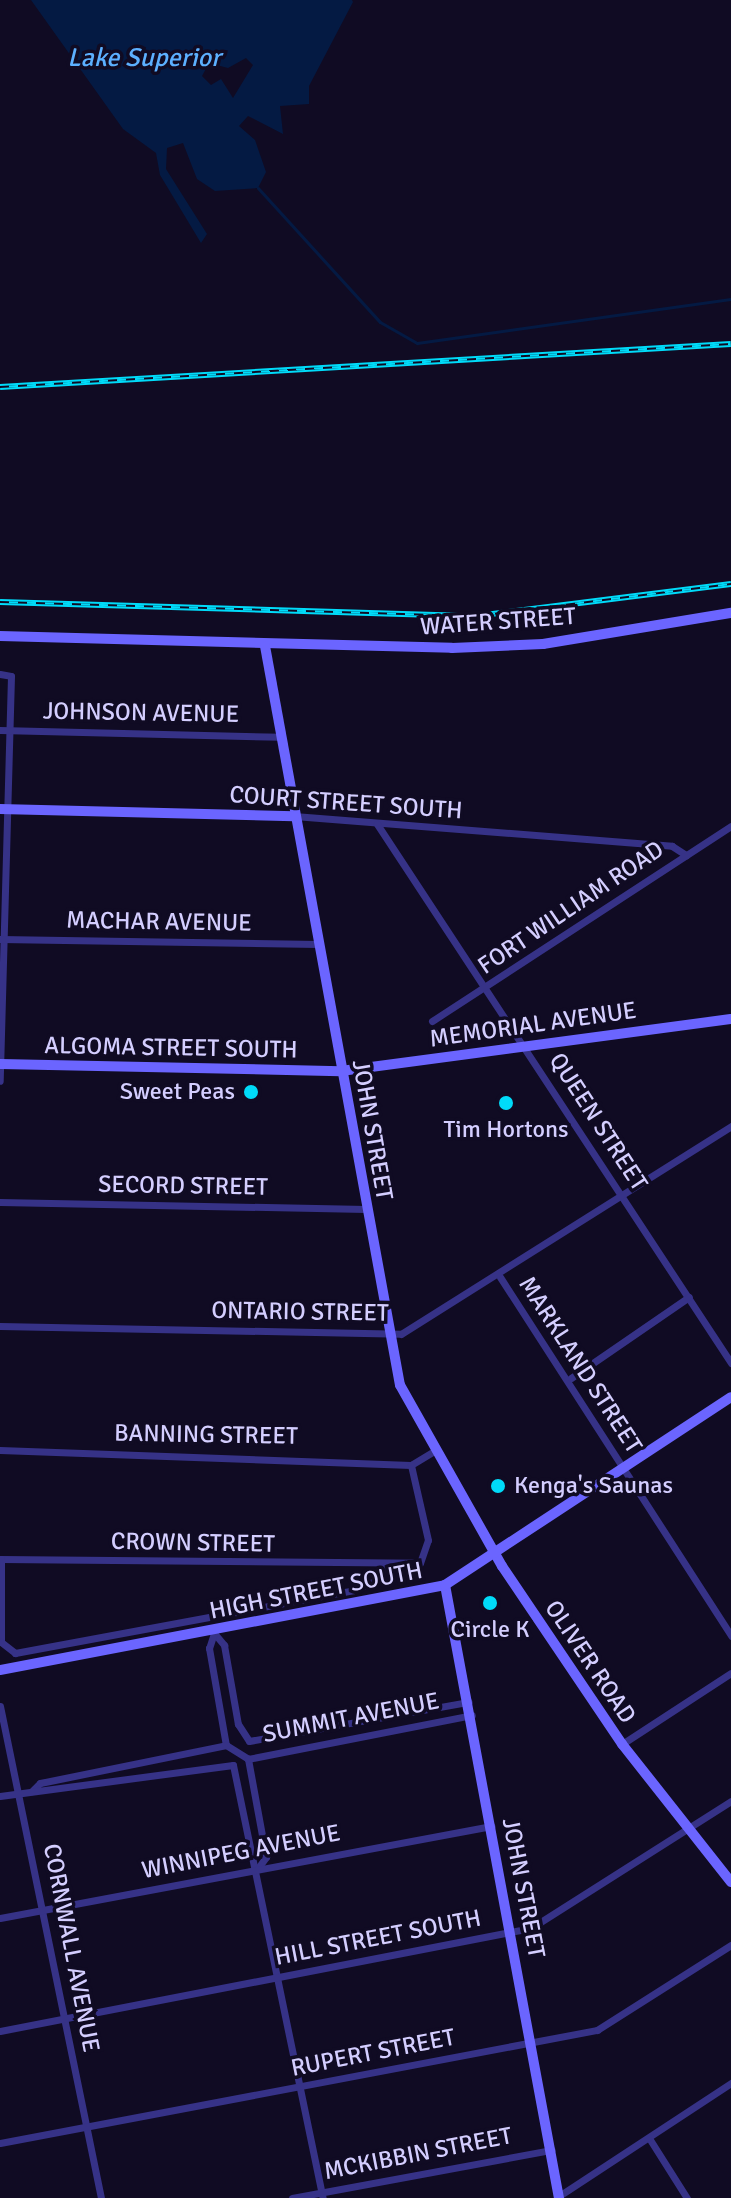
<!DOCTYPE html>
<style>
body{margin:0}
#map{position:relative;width:731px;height:2198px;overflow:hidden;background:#100b23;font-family:Signika,sans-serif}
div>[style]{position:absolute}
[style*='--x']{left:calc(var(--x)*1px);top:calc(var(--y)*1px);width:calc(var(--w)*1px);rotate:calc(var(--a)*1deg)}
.water>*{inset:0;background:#041a43}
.stream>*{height:3px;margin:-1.5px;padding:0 1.5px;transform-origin:1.5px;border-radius:1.5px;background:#041a43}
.street>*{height:7px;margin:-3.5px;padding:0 3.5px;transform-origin:3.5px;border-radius:3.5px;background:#363287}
.secondary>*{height:10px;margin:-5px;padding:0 5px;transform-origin:5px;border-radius:5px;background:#6b65ff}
.rail>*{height:6px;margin-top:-3px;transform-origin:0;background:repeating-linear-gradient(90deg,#100b23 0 9px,#00dbf9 0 18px);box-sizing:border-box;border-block:2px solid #00dbf9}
.dots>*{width:22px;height:22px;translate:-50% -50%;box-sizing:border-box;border:4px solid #100b23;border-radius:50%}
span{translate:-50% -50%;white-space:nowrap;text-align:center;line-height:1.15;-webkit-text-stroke:7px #100b23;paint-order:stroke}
.street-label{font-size:24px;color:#d4ceff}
.poi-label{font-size:24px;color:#d4ceff}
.right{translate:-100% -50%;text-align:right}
.left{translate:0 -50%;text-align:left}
.water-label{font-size:26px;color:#5cb0ff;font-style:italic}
</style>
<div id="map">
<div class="water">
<i style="clip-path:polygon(evenodd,31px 0,352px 0,353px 2px,309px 86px,309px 104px,280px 106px,283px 134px,248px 116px,239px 126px,255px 140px,266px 172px,258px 188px,215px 191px,197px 179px,183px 143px,167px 148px,166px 169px,207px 234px,201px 243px,160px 175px,156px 153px,123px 129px,31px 0,246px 58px,253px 65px,233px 98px,221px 79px,211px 85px,202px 76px,209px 63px,228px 68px,246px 58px)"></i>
</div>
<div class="stream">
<i style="--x:258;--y:188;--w:181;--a:47.7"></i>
<i style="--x:380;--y:322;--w:43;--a:29.6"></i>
<i style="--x:417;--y:343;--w:317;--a:-8"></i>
</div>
<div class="street">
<i style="--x:0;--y:674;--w:11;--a:10"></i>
<i style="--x:11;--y:676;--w:405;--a:91.6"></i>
<i style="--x:0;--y:730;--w:280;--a:1.4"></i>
<i style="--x:294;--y:816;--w:379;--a:4.5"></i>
<i style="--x:672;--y:846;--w:17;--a:33"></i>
<i style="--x:377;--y:824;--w:645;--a:56.7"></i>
<i style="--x:0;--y:939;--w:318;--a:0.9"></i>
<i style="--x:432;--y:1021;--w:357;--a:-33.1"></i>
<i style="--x:0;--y:1202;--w:366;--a:1.1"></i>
<i style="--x:500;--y:1277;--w:427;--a:57.2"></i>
<i style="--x:0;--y:1326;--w:401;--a:1.1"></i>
<i style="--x:401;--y:1334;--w:390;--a:-32.2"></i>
<i style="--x:571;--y:1378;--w:143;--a:-34.5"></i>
<i style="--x:0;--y:1450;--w:411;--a:2.1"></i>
<i style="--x:411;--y:1465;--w:26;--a:-31"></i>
<i style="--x:0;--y:1559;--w:420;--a:0.5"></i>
<i style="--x:420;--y:1563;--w:24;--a:-71"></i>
<i style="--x:428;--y:1540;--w:77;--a:-102.8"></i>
<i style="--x:1;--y:1559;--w:83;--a:90"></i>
<i style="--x:1;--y:1642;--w:18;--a:38"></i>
<i style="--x:15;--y:1653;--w:345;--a:-10.5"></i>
<i style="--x:354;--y:1590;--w:26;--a:-23"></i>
<i style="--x:378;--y:1580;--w:15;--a:-62"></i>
<i style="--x:214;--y:1633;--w:16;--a:50"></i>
<i style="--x:224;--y:1645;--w:80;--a:80"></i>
<i style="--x:238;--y:1724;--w:20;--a:57"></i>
<i style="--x:249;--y:1741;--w:223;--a:-10.1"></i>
<i style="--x:214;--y:1633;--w:16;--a:108"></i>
<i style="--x:209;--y:1648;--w:98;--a:80.1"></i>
<i style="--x:0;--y:1706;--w:502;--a:78.4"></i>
<i style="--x:622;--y:1744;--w:130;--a:-33.1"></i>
<i style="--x:226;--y:1745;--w:26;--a:32"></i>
<i style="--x:32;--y:1791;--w:11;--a:-45"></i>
<i style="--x:40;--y:1783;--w:190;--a:-11.5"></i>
<i style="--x:0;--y:1796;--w:235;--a:-7.6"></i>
<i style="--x:233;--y:1765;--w:442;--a:78.3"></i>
<i style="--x:258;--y:1868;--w:14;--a:-54"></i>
<i style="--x:266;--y:1857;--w:100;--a:-100.4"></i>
<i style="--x:248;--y:1759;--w:228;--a:-11.1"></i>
<i style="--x:0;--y:1918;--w:500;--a:-10.6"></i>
<i style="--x:0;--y:2031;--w:541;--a:-10.98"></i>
<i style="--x:531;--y:1928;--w:237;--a:-32.4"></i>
<i style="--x:649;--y:2138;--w:71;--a:57.7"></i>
<i style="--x:0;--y:2143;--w:608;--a:-10.72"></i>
<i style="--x:597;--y:2030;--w:159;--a:-32.4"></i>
<i style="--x:559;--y:2196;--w:206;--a:-33.3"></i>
<i style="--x:292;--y:2198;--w:264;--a:-10.5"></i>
</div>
<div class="secondary">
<i style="--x:0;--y:636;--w:452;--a:1.5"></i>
<i style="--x:452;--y:648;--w:91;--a:-2.5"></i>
<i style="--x:543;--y:644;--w:191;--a:-9.4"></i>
<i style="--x:265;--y:646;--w:751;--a:79.65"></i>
<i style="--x:400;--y:1385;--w:208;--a:60.6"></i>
<i style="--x:502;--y:1566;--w:215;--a:56"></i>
<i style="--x:622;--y:1744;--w:176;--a:51.7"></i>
<i style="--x:0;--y:809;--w:294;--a:1.4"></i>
<i style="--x:0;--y:1064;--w:341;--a:1.2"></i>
<i style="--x:341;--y:1071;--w:393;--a:-7.6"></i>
<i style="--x:445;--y:1585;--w:624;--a:79.47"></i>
<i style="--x:0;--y:1670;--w:453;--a:-10.8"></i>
<i style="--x:445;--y:1585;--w:342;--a:-33.3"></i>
</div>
<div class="rail">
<i style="--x:0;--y:387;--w:732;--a:-3.37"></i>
<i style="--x:0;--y:602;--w:477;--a:1.7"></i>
<i style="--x:477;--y:616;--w:256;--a:-7.2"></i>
</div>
<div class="dots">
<i style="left:251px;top:1092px;background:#00dbf9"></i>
<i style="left:506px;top:1103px;background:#00dbf9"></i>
<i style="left:498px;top:1486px;background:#00dbf9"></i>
<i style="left:490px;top:1603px;background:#00dbf9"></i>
</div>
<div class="street-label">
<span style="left:498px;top:622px;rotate:-4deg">WATER STREET</span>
<span style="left:141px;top:713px;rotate:1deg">JOHNSON AVENUE</span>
<span style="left:346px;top:803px;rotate:4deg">COURT STREET SOUTH</span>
<span style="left:571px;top:908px;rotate:-34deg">FORT WILLIAM ROAD</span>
<span style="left:159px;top:922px;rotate:1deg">MACHAR AVENUE</span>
<span style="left:533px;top:1025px;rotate:-8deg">MEMORIAL AVENUE</span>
<span style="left:171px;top:1048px;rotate:1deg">ALGOMA STREET SOUTH</span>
<span style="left:598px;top:1122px;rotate:57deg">QUEEN STREET</span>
<span style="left:372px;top:1130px;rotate:80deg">JOHN STREET</span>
<span style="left:183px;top:1186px;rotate:1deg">SECORD STREET</span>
<span style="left:300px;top:1312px;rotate:1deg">ONTARIO STREET</span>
<span style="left:580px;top:1365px;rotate:57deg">MARKLAND STREET</span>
<span style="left:206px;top:1435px;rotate:1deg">BANNING STREET</span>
<span style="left:193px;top:1543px;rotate:1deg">CROWN STREET</span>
<span style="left:316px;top:1591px;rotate:-11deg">HIGH STREET SOUTH</span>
<span style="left:590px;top:1662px;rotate:56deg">OLIVER ROAD</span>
<span style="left:351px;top:1718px;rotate:-11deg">SUMMIT AVENUE</span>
<span style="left:241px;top:1852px;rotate:-11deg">WINNIPEG AVENUE</span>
<span style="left:523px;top:1888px;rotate:79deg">JOHN STREET</span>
<span style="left:378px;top:1938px;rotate:-11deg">HILL STREET SOUTH</span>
<span style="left:71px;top:1948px;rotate:79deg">CORNWALL AVENUE</span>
<span style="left:373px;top:2053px;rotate:-11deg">RUPERT STREET</span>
<span style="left:418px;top:2154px;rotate:-11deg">MCKIBBIN STREET</span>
</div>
<div class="poi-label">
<span class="right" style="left:235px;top:1092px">Sweet Peas</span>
<span style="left:506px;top:1130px">Tim Hortons</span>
<span class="left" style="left:514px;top:1486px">Kenga's Saunas</span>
<span style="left:490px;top:1630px">Circle K</span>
</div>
<div class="water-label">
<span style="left:144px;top:59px">Lake Superior</span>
</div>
</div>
